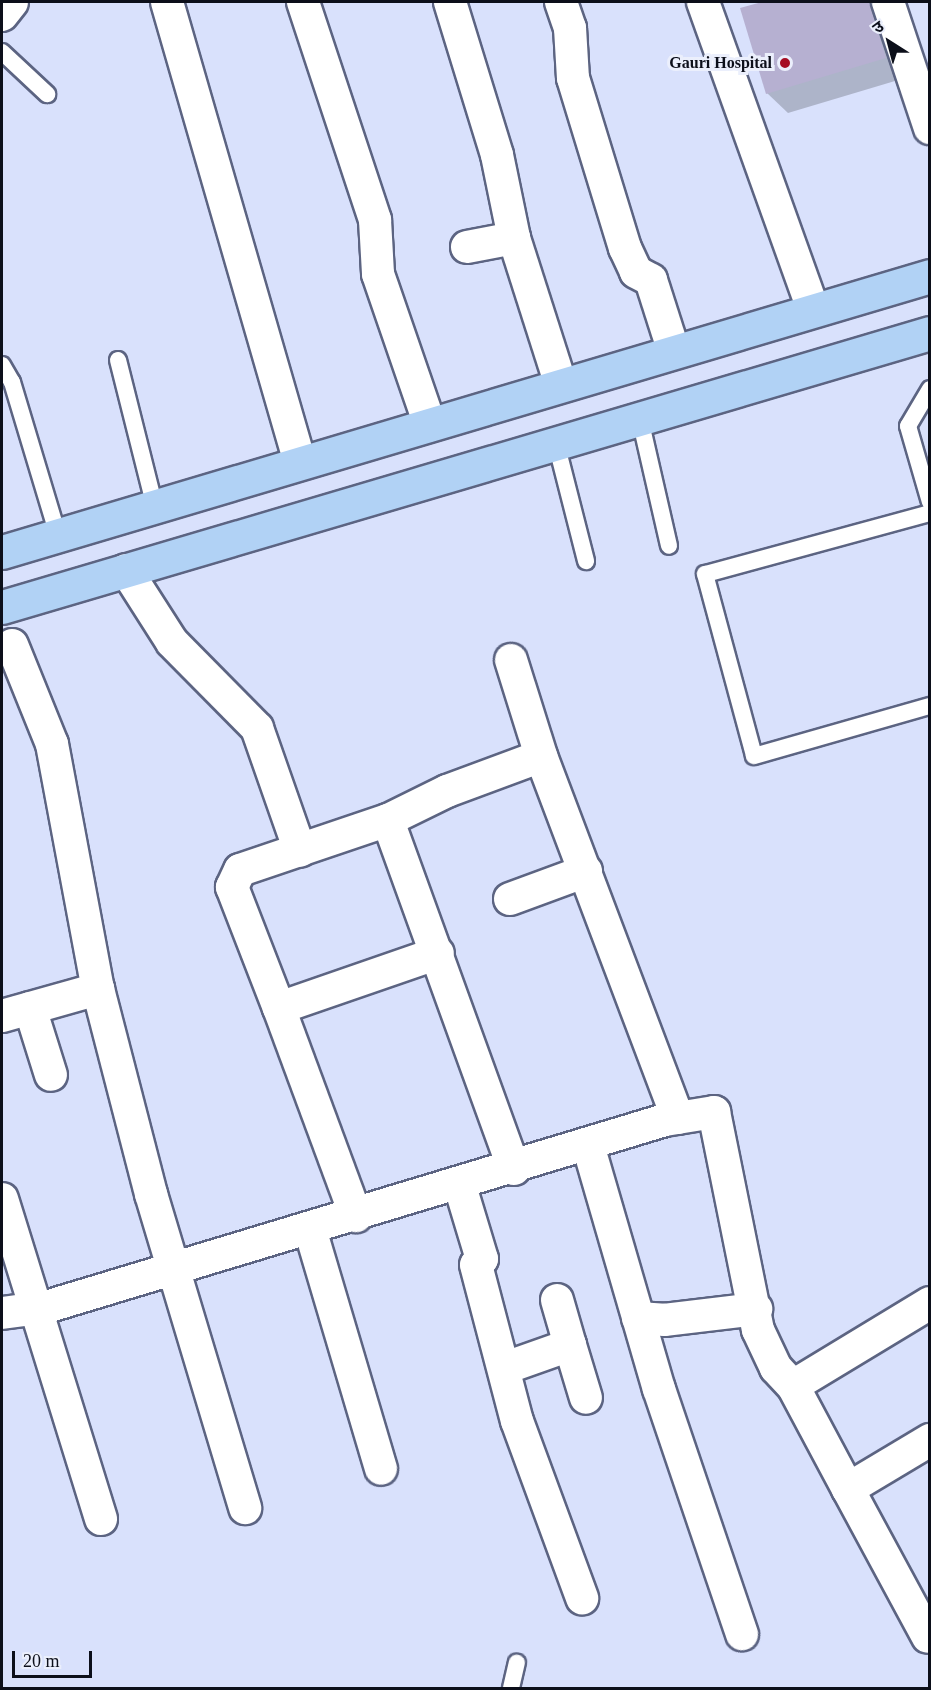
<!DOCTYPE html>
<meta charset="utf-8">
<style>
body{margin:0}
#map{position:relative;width:931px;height:1690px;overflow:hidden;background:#d9e1fc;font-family:"Times New Roman","Noto Sans Devanagari",serif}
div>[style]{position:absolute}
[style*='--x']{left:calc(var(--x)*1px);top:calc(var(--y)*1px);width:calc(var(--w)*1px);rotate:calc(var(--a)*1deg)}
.shadow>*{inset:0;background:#0003}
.building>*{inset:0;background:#b6b0d1}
.roads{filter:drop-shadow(2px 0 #5c6482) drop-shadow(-2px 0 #5c6482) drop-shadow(0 2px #5c6482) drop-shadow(0 -2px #5c6482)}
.service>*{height:16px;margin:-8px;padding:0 8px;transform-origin:8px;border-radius:8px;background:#fff}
.minor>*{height:32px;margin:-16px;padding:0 16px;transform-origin:16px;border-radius:16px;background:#fff}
.primary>*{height:33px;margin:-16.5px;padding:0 16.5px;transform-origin:16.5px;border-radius:16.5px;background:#b1d2f5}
.dots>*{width:16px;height:16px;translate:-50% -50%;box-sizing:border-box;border:3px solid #ebeffc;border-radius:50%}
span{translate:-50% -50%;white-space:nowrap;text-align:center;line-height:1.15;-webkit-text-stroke:6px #ebeffc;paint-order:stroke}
.poi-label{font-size:16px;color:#0c0f1a;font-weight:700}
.right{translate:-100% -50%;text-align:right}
.frame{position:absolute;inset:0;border:3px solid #0c0f1a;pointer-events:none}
.north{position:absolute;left:859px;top:12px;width:60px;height:60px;-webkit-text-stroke:4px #ebeffc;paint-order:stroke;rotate:324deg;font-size:16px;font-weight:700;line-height:24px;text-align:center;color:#0c0f1a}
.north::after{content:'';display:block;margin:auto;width:21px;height:27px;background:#0c0f1a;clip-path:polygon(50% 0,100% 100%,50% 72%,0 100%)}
.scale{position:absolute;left:12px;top:1651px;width:80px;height:27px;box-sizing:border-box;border:3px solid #0c0f1a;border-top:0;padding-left:8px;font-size:18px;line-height:21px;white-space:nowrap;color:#0c0f1a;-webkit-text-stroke:4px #ebeffc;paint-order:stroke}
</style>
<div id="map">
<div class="shadow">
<i style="clip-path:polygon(767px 2px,882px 2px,905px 78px,788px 113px,767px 93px,742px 9px)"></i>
</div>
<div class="building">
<i style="clip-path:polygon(762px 2px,869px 2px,886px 58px,766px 94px,740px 8px)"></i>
</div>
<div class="roads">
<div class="service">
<i style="--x:2;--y:52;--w:62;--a:43"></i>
<i style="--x:118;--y:360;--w:152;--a:75.9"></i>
<i style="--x:2;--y:365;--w:20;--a:60"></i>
<i style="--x:12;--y:382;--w:160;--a:73.3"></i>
<i style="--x:930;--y:389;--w:43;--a:120.7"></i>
<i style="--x:908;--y:426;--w:79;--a:73.9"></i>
<i style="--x:640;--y:419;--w:130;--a:77.1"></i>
<i style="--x:556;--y:443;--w:122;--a:75.7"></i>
<i style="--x:930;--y:513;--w:233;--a:164.8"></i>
<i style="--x:705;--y:574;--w:188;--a:74.9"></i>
<i style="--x:754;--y:756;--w:183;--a:-15.9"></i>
<i style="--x:511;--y:1688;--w:26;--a:-77"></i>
</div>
<div class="minor">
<i style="--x:167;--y:2;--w:480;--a:73.9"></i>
<i style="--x:303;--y:2;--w:230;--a:71.7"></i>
<i style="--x:375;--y:220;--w:54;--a:86.8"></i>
<i style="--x:378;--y:274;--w:160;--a:71"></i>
<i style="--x:450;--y:2;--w:160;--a:72.9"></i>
<i style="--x:497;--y:155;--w:85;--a:78.4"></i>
<i style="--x:561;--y:2;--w:28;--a:71"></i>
<i style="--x:570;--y:28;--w:50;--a:86.6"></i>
<i style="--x:573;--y:78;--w:178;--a:73"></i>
<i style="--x:625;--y:248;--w:26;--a:65"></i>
<i style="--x:636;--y:272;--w:17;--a:28"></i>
<i style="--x:651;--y:280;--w:76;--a:72.3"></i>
<i style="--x:703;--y:2;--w:327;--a:70.3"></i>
<i style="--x:888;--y:2;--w:133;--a:71.6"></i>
<i style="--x:2;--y:15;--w:16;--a:-52"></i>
<i style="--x:467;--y:247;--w:48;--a:-10.8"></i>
<i style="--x:514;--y:238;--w:154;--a:72.3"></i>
<i style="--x:126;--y:570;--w:85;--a:57.4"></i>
<i style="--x:172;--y:642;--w:121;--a:45.3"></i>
<i style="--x:257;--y:728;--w:130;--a:70.7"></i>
<i style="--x:12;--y:645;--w:107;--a:68"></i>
<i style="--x:52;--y:744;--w:249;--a:79.4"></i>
<i style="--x:511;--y:660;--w:101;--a:72.6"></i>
<i style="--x:541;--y:756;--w:387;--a:69.3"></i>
<i style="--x:388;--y:820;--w:156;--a:161.3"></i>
<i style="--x:240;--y:870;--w:19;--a:115"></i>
<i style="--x:232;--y:887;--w:130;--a:68.8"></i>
<i style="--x:279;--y:1008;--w:168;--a:-19.1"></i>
<i style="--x:510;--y:899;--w:81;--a:-20.2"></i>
<i style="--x:30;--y:1008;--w:70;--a:72.6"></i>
<i style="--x:279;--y:1008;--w:222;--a:69.7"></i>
<i style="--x:2;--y:1016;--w:100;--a:-15.7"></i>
<i style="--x:98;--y:989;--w:212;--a:75.5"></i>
<i style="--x:151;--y:1194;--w:328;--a:73.3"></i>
<i style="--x:588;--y:1145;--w:254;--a:73.8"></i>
<i style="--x:659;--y:1389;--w:259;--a:71.3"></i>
<i style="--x:514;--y:1169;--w:371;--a:-109.9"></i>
<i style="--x:388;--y:820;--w:66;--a:-26.2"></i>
<i style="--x:447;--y:791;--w:100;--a:-20.4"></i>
<i style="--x:460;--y:1186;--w:76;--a:73.2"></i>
<i style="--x:482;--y:1259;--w:8;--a:135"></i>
<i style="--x:476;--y:1265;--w:161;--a:75.3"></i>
<i style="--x:517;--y:1421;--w:189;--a:69.8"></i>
<i style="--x:2;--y:1199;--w:335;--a:72.8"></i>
<i style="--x:310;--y:1229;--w:250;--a:73.5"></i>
<i style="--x:557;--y:1300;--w:47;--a:73.9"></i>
<i style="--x:930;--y:1303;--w:160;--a:148.8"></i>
<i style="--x:793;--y:1386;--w:117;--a:61.9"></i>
<i style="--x:848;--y:1489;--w:96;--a:-30.9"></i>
<i style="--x:2;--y:1313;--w:44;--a:-7.8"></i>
<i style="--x:46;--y:1307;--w:647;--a:-16.81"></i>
<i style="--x:665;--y:1120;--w:50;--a:-9.3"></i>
<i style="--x:714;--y:1112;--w:222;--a:78.6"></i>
<i style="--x:758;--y:1330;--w:42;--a:64.7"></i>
<i style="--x:776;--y:1368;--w:25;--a:47"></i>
<i style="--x:638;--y:1318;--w:26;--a:4"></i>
<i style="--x:664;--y:1320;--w:93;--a:-6.8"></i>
<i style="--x:505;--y:1368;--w:69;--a:-19.5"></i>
<i style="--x:570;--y:1345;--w:55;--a:73.2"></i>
<i style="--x:848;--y:1489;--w:168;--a:61.6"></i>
</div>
<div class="primary">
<i style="--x:2;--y:552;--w:968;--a:-16.56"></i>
<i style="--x:2;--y:607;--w:968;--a:-16.45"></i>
</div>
</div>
<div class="dots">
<i style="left:785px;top:63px;background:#a60d23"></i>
</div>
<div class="poi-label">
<span class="right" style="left:772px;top:63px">Gauri Hospital</span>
</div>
<div class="frame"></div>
<div class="north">उ</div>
<div class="scale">20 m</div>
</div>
